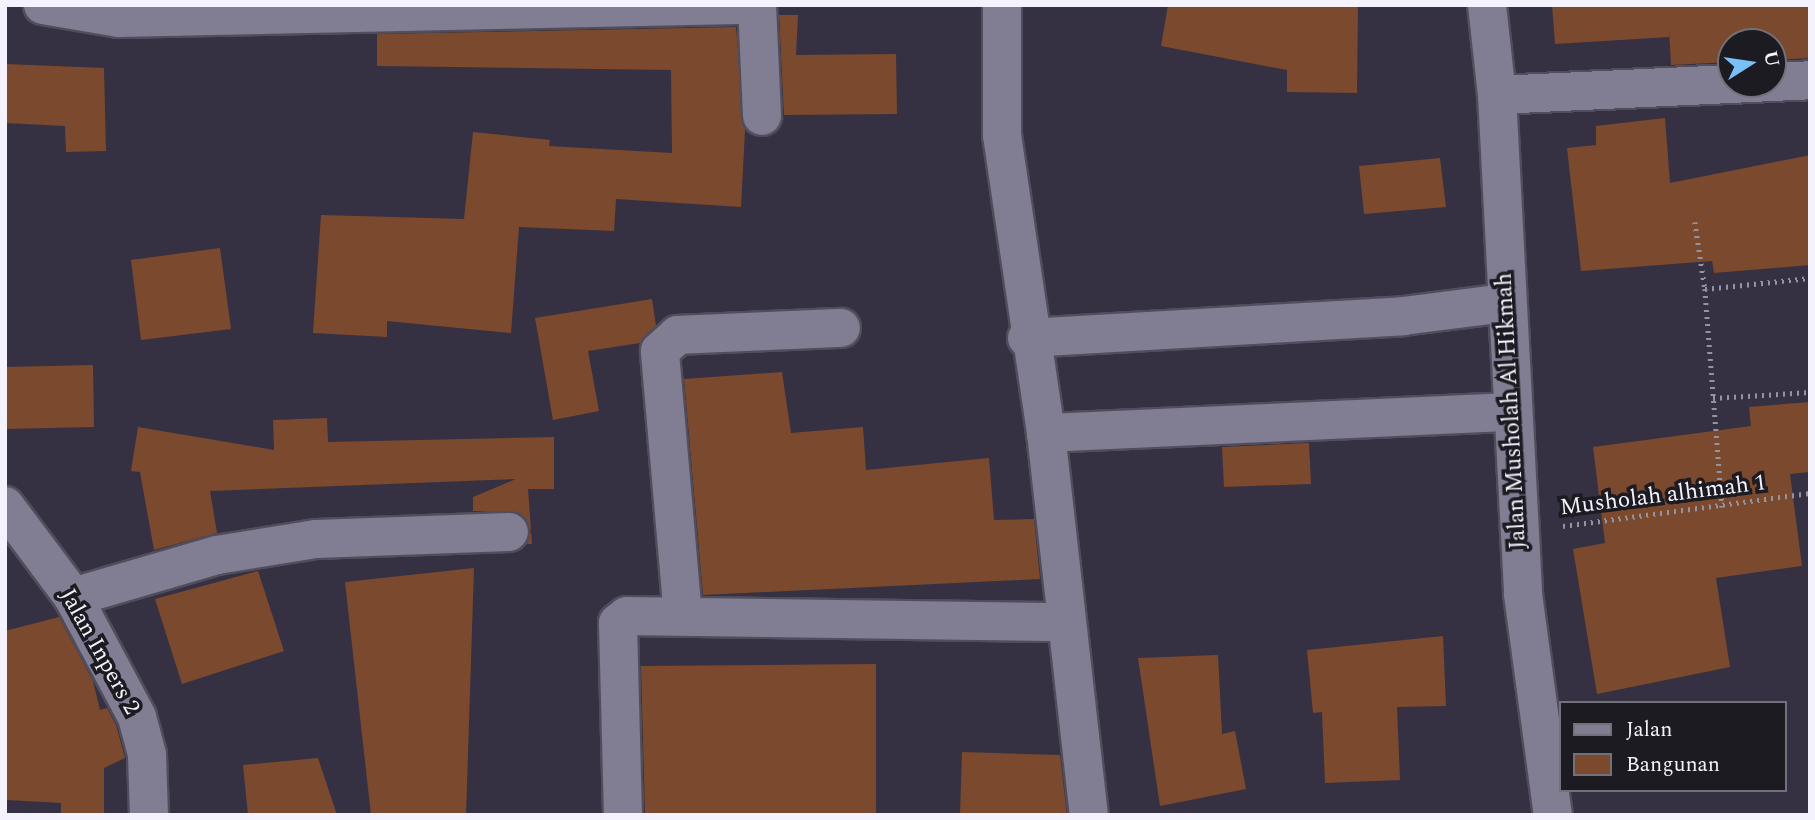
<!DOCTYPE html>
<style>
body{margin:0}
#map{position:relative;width:1815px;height:820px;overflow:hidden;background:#353143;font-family:Spectral,serif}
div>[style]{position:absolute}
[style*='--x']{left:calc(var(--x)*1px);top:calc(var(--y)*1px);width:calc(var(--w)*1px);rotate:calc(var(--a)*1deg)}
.building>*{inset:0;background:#7b492d}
.path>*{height:4.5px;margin-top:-2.25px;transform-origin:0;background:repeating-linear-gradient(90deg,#9693a1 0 2px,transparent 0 7px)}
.roads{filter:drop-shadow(2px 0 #514d5c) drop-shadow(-2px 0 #514d5c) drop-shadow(0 2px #514d5c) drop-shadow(0 -2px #514d5c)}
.minor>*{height:38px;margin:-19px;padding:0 19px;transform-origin:19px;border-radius:19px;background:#817d92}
span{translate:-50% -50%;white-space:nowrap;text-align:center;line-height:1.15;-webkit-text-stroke:7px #1c1b22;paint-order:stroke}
.street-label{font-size:23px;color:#f4f2fd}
.frame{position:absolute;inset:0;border:7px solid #f4f2fd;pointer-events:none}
.legend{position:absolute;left:1559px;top:701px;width:228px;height:91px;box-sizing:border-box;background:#1c1b22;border:2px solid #72717a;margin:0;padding:9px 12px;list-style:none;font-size:21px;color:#f4f2fd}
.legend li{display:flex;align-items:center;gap:14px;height:35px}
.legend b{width:35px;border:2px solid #72717a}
.north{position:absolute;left:1717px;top:28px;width:70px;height:70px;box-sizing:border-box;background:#1c1b22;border:2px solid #72717a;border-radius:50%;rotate:78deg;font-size:19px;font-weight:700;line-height:28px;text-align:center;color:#f4f2fd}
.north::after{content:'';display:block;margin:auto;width:24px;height:32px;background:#79bff8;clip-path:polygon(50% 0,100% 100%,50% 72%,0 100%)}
</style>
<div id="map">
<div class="building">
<i style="clip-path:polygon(1168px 5px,1358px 5px,1357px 93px,1287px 92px,1287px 70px,1161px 46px)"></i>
<i style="clip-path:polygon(1552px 5px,1810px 5px,1810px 58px,1773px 60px,1773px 42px,1731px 42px,1731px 62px,1671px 65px,1669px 30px,1669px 37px,1555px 44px)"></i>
<i style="clip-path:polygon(779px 15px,798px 15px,796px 55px,896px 54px,897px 114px,784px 115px)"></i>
<i style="clip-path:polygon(736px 27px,745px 130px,741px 207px,616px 199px,614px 231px,519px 227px,511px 333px,387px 321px,387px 337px,313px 333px,321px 215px,464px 219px,473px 132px,550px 140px,549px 146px,672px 153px,671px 70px,377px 66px,377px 34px)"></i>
<i style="clip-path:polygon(5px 64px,104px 68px,106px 151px,66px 152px,65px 126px,5px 123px)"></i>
<i style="clip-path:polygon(1665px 118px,1670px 183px,1810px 155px,1810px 265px,1714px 273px,1712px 261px,1581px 271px,1567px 148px,1596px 145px,1596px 126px)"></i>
<i style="clip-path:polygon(1440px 158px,1446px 207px,1364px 214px,1359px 166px)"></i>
<i style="clip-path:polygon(220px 248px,231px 329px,141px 340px,131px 260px)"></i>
<i style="clip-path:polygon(652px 299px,656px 326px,640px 343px,588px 351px,599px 411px,553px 420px,535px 318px)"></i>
<i style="clip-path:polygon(93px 365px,94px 427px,5px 429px,5px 367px)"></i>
<i style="clip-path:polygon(782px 372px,791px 433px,863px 427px,866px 470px,989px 458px,994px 520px,1034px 519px,1040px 579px,703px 595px,684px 379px)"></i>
<i style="clip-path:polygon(1810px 402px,1810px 472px,1790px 474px,1802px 566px,1716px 578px,1730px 667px,1597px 694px,1573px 549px,1605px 543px,1593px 447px,1751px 426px,1749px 407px)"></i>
<i style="clip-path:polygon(327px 418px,328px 442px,554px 437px,554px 489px,528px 489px,532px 544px,527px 544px,531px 531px,520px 513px,473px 511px,473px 497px,516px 479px,210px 491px,217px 533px,154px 550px,140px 472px,131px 471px,138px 427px,274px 450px,273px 420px)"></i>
<i style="clip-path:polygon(1309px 443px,1311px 484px,1224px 487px,1222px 447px)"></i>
<i style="clip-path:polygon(474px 568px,466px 815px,371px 815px,345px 582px)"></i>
<i style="clip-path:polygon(258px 571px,284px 651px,182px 684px,155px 599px)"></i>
<i style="clip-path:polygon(59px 617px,93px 681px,100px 710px,107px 708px,116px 725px,125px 758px,104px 768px,104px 815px,61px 815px,61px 803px,7px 800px,5px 631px)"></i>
<i style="clip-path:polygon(1443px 636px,1446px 706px,1397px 707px,1400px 780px,1325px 783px,1322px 712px,1313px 713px,1307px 650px)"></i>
<i style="clip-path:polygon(1218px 655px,1222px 734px,1235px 731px,1246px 789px,1160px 806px,1138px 658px)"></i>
<i style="clip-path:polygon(876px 664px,876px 815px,645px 815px,641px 666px)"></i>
<i style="clip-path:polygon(962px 752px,1060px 755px,1067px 815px,960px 815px)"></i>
<i style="clip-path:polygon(318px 758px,337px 815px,248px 815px,243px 765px)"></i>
</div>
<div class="path">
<i style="--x:1695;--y:222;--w:68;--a:81.5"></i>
<i style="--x:1705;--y:289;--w:106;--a:-6"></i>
<i style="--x:1705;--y:289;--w:219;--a:85.5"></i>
<i style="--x:1713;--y:398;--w:97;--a:-3.5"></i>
<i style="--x:1563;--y:526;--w:249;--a:-7.6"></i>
</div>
<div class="roads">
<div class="minor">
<i style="--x:43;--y:5;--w:77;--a:9.7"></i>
<i style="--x:119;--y:18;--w:620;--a:-1.2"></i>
<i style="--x:757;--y:5;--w:111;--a:87.4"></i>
<i style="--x:1002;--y:5;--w:130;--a:90"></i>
<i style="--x:1002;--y:135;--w:301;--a:81.6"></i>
<i style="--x:1046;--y:433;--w:384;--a:83.6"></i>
<i style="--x:1487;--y:5;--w:91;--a:83.7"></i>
<i style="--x:1497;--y:95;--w:500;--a:87"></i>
<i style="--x:1523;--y:594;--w:223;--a:82.3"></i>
<i style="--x:1497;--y:95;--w:313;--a:-2.7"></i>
<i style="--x:1027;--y:338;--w:377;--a:-3.3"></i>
<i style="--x:1403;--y:316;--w:104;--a:-7.2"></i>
<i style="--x:1046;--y:433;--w:463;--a:-2.6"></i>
<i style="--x:5;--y:506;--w:114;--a:53.2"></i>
<i style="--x:73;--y:597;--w:136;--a:61.9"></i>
<i style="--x:137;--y:717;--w:39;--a:75"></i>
<i style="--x:147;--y:755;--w:60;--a:88.1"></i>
<i style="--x:73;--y:597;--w:150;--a:-16.3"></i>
<i style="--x:217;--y:555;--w:100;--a:-9.2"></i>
<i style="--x:316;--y:539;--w:193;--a:-2.1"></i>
<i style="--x:683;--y:616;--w:266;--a:-95"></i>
<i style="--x:660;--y:351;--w:24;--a:-42"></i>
<i style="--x:678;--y:335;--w:163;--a:-2.5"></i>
<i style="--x:623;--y:815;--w:192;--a:-91.5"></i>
<i style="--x:618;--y:623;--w:11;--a:-38"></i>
<i style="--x:627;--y:616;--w:438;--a:0.8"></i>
</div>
</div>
<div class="street-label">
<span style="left:1512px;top:411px;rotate:-93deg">Jalan Musholah Al Hikmah</span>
<span style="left:1663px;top:496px;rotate:-7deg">Musholah alhimah 1</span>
<span style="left:99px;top:652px;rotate:61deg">Jalan Inpers 2</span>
</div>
<div class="frame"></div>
<ul class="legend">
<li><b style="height:9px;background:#817d92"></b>Jalan</li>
<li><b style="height:19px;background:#7b492d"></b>Bangunan</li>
</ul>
<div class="north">U</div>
</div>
